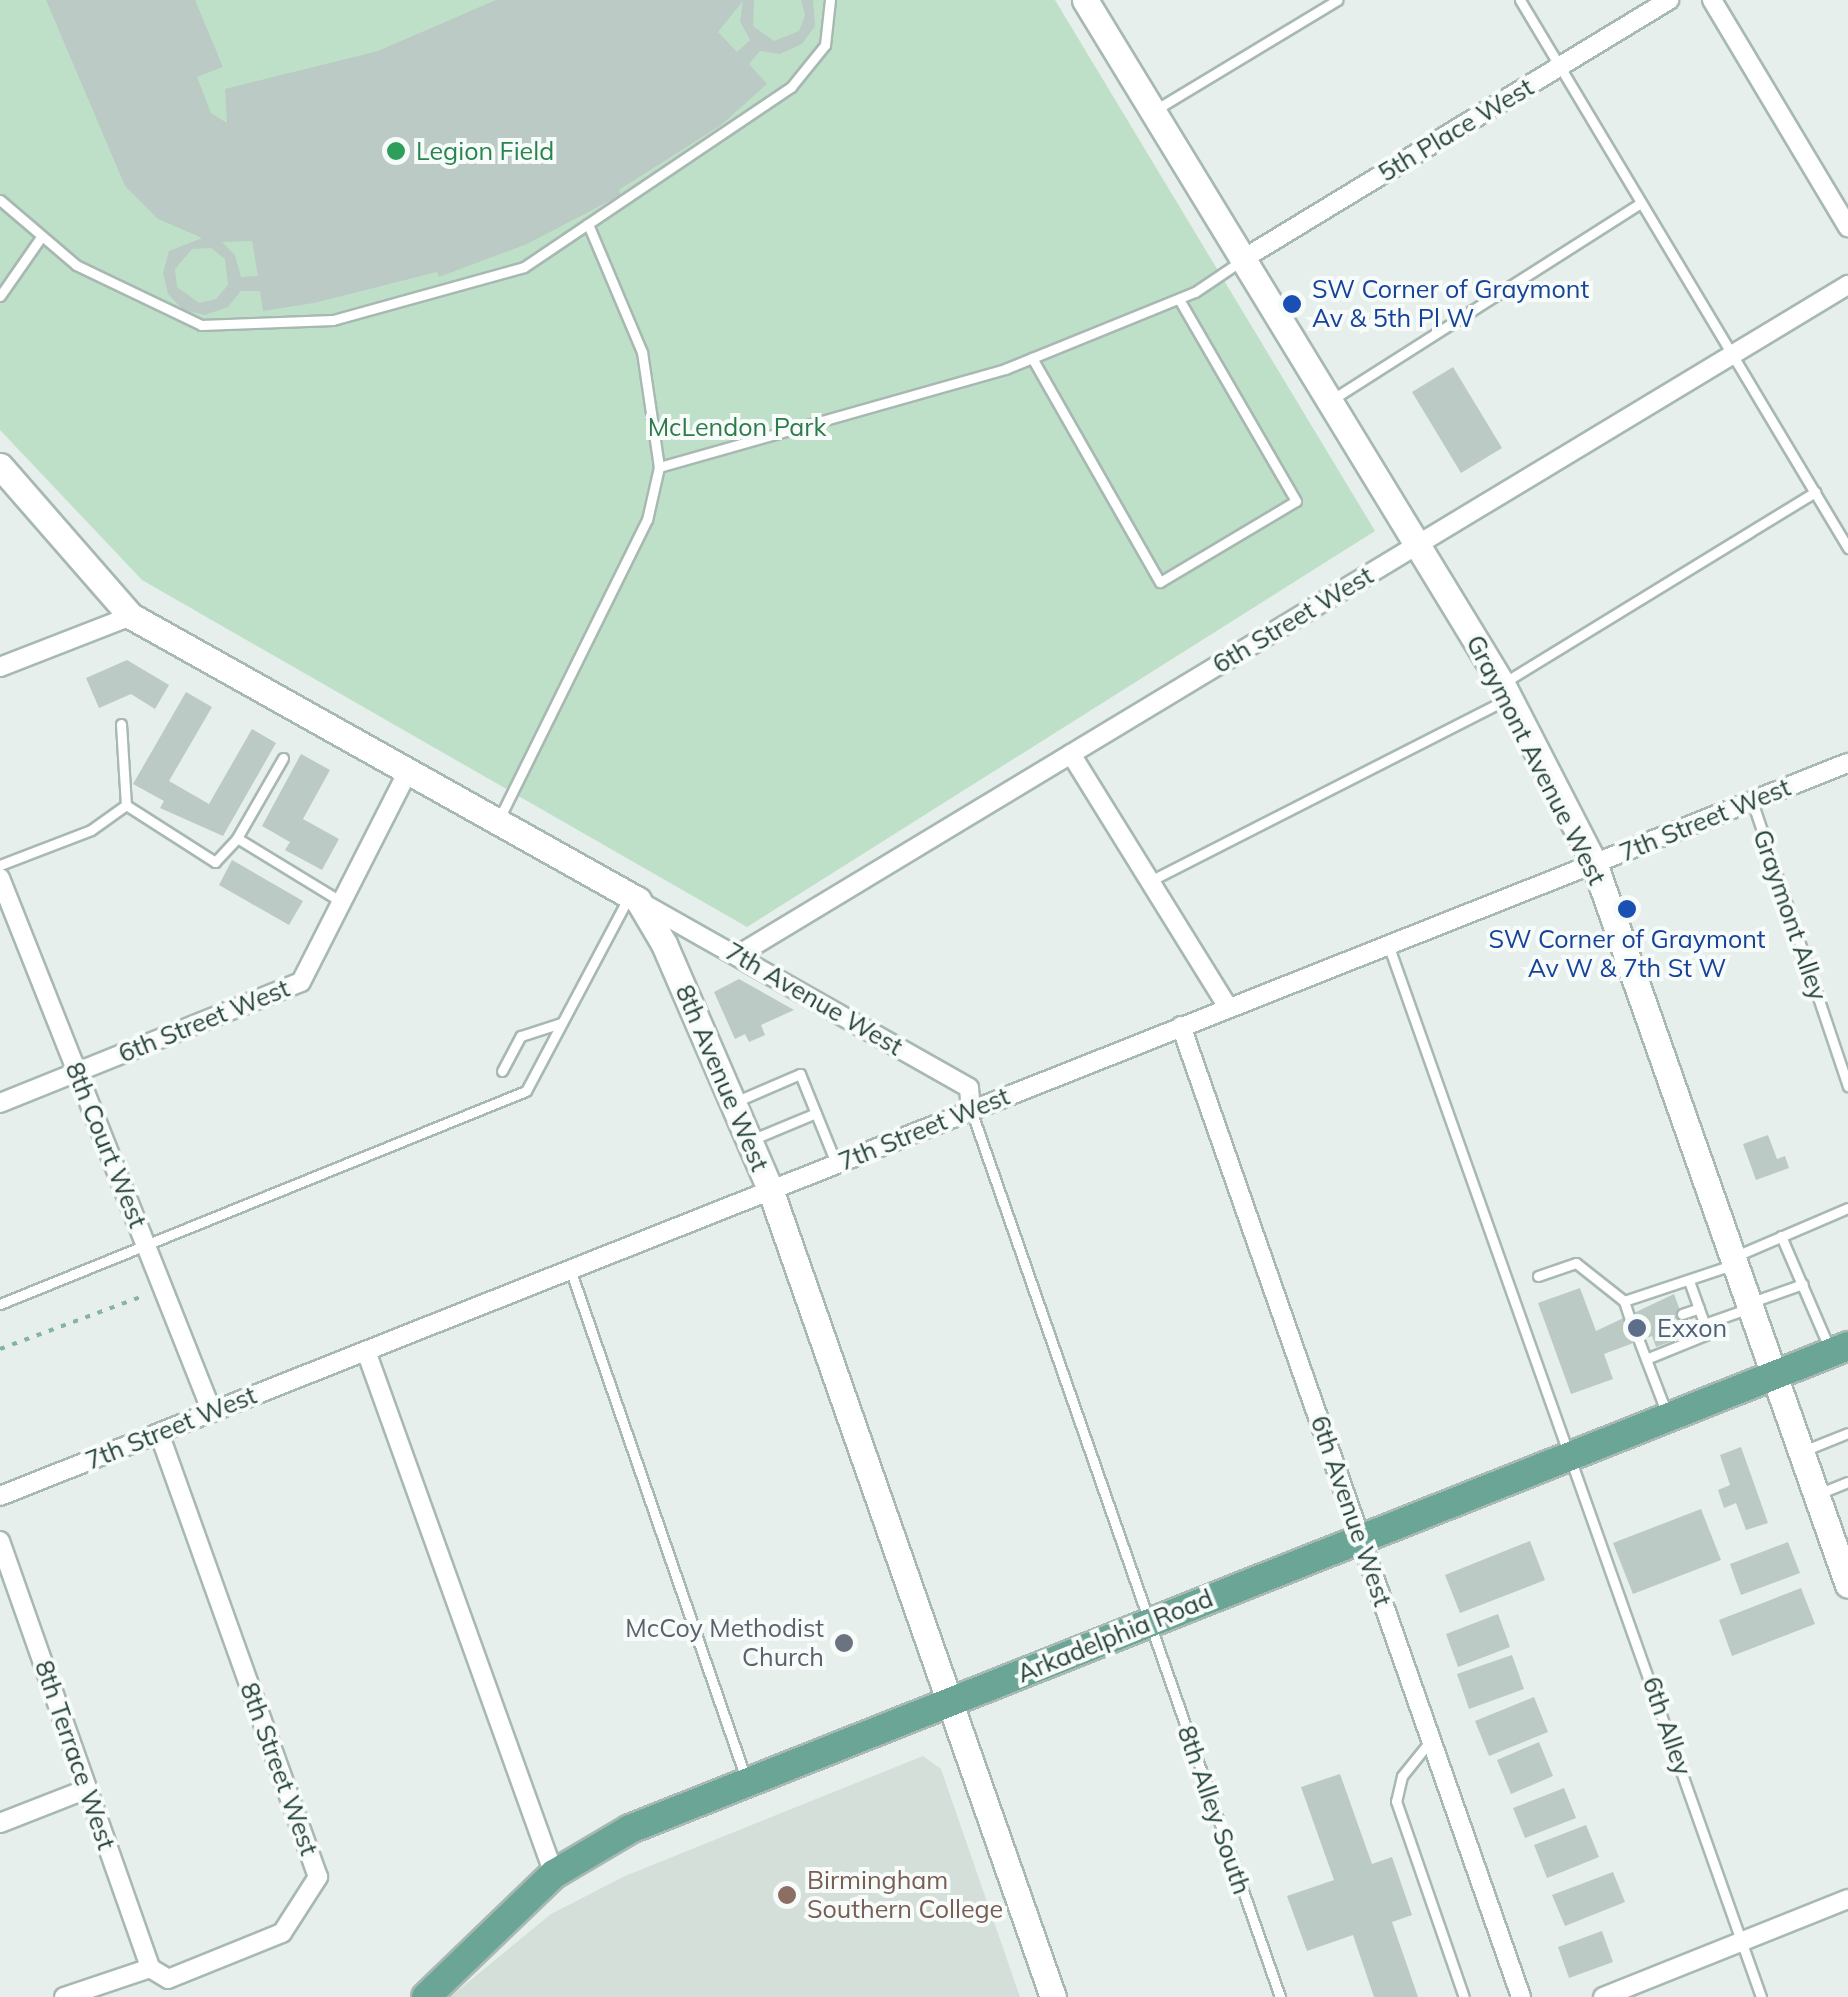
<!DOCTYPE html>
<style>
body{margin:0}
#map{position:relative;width:1848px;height:1997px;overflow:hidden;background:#e6efeb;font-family:Mulish,sans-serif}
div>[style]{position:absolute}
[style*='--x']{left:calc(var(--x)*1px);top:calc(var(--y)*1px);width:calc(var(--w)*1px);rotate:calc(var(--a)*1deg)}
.built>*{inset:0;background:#d4dfda}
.green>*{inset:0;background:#bfe0c8}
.building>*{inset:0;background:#bbcac4}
.path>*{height:4px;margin-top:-2px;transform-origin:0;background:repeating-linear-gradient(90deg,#86b3a5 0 5px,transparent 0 13px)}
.roads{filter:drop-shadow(2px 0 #a8b8b2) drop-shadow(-2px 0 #a8b8b2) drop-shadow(0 2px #a8b8b2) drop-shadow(0 -2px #a8b8b2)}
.lane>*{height:9px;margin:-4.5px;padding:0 4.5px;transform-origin:4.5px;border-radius:4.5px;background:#fff}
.street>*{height:18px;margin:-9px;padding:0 9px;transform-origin:9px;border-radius:9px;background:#fff}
.secondary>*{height:25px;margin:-12.5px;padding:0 12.5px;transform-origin:12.5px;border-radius:12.5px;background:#fff}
.primary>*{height:28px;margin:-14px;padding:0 14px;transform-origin:14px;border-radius:14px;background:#6aa596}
.dots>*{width:28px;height:28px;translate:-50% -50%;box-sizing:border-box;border:5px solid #f7fbf9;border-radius:50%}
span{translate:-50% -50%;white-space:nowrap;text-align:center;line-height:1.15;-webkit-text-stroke:8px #f7fbf9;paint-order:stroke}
.street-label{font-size:25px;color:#24423a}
.leisure-label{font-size:25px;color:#27864d}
.left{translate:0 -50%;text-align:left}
.transit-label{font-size:25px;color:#164399}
.park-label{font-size:25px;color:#2d7a4b}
.service-label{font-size:25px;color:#4e5e75}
.worship-label{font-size:25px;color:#5b616d}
.right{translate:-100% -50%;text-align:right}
.education-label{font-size:25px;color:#785e54}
</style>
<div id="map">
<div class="built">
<i style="clip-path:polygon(923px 1756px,941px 1769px,1020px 1997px,450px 1997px,551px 1914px,625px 1876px)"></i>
</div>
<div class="green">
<i style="clip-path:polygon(0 0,1055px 0,1375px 531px,747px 927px,142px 580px,0 430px)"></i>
</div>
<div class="building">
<i style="clip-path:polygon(evenodd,46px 0,195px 0,223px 67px,197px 77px,211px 113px,227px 123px,225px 89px,378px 51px,496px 0,754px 0,753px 26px,774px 41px,799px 31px,805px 15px,801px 0,813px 0,815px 26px,802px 44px,780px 54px,760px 51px,749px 64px,767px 84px,721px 125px,619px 190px,621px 195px,527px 244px,439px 277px,437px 272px,314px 303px,263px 311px,260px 291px,241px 291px,228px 307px,205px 315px,183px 310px,168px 294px,163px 273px,169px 251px,202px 238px,158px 219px,125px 186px,46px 0,743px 1px,740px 21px,750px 40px,737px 52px,718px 32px,743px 1px,46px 0,252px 241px,258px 276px,241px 277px,235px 255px,222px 242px,252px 241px,46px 0,211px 248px,225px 259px,228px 285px,216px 299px,199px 303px,177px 287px,175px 269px,192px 249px,211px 248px)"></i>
<i style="clip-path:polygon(1453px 367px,1502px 448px,1461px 473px,1412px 392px)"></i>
<i style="clip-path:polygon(127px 660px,169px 685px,155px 709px,131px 694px,99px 708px,86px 678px)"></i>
<i style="clip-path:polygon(186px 692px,212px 707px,169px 781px,209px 804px,252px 729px,276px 743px,223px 836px,160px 808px,164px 801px,133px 784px)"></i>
<i style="clip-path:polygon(301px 754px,330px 770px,303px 819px,339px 839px,322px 870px,285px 850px,290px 842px,262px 826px)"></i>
<i style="clip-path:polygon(232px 860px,303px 901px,289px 925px,219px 885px)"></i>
<i style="clip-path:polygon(739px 979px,794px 1010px,761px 1025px,765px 1035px,749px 1042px,745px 1034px,735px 1039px,714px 992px)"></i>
<i style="clip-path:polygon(1768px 1135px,1777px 1159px,1785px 1156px,1789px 1168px,1756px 1180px,1743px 1144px)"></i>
<i style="clip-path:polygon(1580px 1288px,1596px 1331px,1674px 1294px,1689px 1335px,1656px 1347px,1652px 1336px,1604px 1354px,1613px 1379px,1571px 1394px,1538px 1303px)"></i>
<i style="clip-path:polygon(1741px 1447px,1768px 1523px,1746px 1530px,1736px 1503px,1724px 1508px,1718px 1490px,1730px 1485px,1720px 1455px)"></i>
<i style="clip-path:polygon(1701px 1509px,1721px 1560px,1633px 1594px,1613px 1543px)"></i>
<i style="clip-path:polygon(1530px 1541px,1545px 1580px,1460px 1613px,1445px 1575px)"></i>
<i style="clip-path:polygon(1788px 1542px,1800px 1573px,1741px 1595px,1730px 1564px)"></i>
<i style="clip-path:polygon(1801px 1588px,1815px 1624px,1732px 1656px,1719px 1620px)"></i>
<i style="clip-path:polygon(1498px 1614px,1510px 1647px,1458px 1667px,1446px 1634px)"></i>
<i style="clip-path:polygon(1512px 1655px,1524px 1689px,1469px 1709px,1457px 1674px)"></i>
<i style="clip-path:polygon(1534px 1697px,1548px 1732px,1489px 1756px,1475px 1721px)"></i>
<i style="clip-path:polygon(1539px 1742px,1553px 1776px,1511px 1794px,1497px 1760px)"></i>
<i style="clip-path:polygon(1340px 1774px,1372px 1864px,1392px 1857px,1412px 1915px,1392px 1922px,1418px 1997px,1374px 1997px,1353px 1935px,1307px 1951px,1287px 1896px,1334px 1880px,1301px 1787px)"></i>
<i style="clip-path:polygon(1564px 1788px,1576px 1818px,1525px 1838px,1513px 1808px)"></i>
<i style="clip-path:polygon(1586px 1825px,1599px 1857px,1547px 1878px,1534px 1845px)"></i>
<i style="clip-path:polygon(1613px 1872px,1625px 1902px,1565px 1926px,1552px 1895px)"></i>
<i style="clip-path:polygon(1602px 1931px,1613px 1962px,1569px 1978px,1558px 1947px)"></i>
</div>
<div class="path">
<i style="--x:0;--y:1349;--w:156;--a:-20.3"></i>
</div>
<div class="roads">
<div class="lane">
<i style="--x:1520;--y:0;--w:639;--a:59.1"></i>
<i style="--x:1155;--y:110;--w:213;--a:-31.1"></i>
<i style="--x:0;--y:200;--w:100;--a:40.5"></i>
<i style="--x:76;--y:265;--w:139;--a:25.6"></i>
<i style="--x:201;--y:325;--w:132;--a:-2.2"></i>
<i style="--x:333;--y:320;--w:198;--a:-15.5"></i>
<i style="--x:524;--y:267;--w:322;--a:-34"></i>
<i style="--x:791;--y:87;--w:54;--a:-51"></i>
<i style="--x:825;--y:45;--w:45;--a:-83.7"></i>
<i style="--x:0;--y:296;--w:72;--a:-55.2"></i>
<i style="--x:1032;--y:358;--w:258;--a:60.3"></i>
<i style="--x:1160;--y:582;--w:158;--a:-30.8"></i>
<i style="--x:1296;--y:501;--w:233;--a:-120.1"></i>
<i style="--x:1333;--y:399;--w:365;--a:-32.5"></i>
<i style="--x:659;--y:467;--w:360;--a:-15.8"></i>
<i style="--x:1005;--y:369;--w:205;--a:-22.1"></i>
<i style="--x:1195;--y:292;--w:55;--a:-34"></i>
<i style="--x:1505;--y:682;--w:364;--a:-31.5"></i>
<i style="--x:121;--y:724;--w:81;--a:86.5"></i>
<i style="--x:126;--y:805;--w:106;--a:32.6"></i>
<i style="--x:215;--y:862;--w:33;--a:-47"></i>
<i style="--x:283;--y:758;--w:92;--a:119.9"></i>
<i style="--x:237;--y:838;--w:123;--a:31.4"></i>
<i style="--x:1752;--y:801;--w:301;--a:71.4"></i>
<i style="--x:499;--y:819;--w:334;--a:-63.7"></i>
<i style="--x:647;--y:520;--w:54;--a:-77.2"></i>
<i style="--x:659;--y:467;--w:116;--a:-98.4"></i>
<i style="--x:642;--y:352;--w:139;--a:-112.9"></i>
<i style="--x:0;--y:865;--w:97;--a:-21"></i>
<i style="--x:91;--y:830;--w:43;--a:-35.5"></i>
<i style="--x:1152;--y:880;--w:396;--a:-27"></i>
<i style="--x:1389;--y:947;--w:1114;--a:70.49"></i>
<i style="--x:502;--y:1071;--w:40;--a:-62"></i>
<i style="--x:521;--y:1036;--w:42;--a:-18"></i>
<i style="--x:735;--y:1102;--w:71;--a:-23.3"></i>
<i style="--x:800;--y:1074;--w:96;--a:68"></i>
<i style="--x:971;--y:1110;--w:939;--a:70.79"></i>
<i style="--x:751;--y:1140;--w:70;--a:-22.6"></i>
<i style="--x:1781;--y:1236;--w:124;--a:66.7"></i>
<i style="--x:1736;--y:1256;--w:122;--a:-23.2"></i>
<i style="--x:570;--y:1269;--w:540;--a:70.96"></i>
<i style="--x:1538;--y:1276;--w:40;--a:-18.9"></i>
<i style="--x:1576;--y:1263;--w:61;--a:38.4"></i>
<i style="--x:1624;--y:1301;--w:19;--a:72"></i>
<i style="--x:1624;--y:1301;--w:114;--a:-18.4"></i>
<i style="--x:1749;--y:1303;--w:57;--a:-19.4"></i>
<i style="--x:0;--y:1304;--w:567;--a:-22.05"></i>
<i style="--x:526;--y:1091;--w:218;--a:-62.1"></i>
<i style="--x:1682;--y:1314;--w:18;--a:-19"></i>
<i style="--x:1704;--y:1324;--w:46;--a:-19.2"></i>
<i style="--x:1639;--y:1341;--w:78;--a:69"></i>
<i style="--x:1646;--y:1359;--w:67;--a:-22"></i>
<i style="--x:1708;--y:1334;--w:56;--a:-109.7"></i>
<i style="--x:1803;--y:1451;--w:48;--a:-21.8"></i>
<i style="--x:1818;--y:1494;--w:32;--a:-22"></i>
<i style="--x:1431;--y:1740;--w:46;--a:128.9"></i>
<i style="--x:1402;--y:1776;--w:26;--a:103"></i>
<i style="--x:1396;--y:1801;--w:207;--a:70.9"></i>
</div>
<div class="street">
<i style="--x:1712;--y:0;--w:265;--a:59.1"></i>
<i style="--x:1243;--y:259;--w:499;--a:-31.3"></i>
<i style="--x:0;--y:667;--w:141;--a:-21.3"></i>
<i style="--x:1071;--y:754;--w:298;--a:58.2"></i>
<i style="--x:0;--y:878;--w:575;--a:68.35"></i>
<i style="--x:639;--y:901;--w:379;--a:29.5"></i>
<i style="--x:969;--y:1088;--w:22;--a:85"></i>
<i style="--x:738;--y:955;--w:1297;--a:-31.12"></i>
<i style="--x:1181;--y:1026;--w:1029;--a:70.7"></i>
<i style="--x:0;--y:1103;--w:324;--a:-21.9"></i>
<i style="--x:301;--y:982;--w:237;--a:-63.1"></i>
<i style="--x:366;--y:1351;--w:556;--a:70.23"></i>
<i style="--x:0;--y:1496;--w:1988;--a:-21.64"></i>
<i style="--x:0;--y:1541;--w:453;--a:70.6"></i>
<i style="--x:0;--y:1823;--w:93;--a:-21.3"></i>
<i style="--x:64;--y:1997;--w:91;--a:-18.6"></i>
<i style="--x:150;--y:1968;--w:21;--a:31"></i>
<i style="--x:168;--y:1979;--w:123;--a:-22"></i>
<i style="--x:282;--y:1933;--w:67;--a:-57.3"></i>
<i style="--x:318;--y:1877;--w:471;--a:-109.7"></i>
<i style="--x:1603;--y:1997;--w:264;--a:-21.8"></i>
</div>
<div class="secondary">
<i style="--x:1085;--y:0;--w:801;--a:58.63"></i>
<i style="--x:1502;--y:684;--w:201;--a:62.8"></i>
<i style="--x:1594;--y:863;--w:765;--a:70.62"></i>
<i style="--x:0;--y:466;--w:199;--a:48.9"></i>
<i style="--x:131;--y:616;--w:581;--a:29.26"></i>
<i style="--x:638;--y:900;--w:51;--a:59.4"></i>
<i style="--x:664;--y:944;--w:267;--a:66.6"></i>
<i style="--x:770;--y:1189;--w:856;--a:70.7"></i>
</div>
<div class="primary">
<i style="--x:426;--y:1997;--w:178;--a:-43.9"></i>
<i style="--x:554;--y:1874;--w:88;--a:-30.6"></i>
<i style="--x:630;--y:1829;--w:1310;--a:-21.63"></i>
</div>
</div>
<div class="dots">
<i style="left:396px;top:151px;background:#2e9e5b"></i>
<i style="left:1292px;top:304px;background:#1a4fb4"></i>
<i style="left:1627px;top:909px;background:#1a4fb4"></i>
<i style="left:1637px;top:1328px;background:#5c6f8a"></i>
<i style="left:844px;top:1643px;background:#6b7280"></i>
<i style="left:787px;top:1895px;background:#8d6e63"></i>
</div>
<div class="street-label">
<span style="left:1456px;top:130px;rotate:-31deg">5th Place West</span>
<span style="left:1293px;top:620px;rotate:-31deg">6th Street West</span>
<span style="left:1536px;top:760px;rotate:63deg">Graymont Avenue West</span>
<span style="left:1705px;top:820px;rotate:-22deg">7th Street West</span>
<span style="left:1790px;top:915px;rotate:71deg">Graymont Alley</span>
<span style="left:814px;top:999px;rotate:30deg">7th Avenue West</span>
<span style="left:204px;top:1021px;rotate:-22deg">6th Street West</span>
<span style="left:722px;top:1078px;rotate:67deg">8th Avenue West</span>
<span style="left:924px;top:1129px;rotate:-22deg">7th Street West</span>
<span style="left:106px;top:1145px;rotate:68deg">8th Court West</span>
<span style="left:171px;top:1428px;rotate:-22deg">7th Street West</span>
<span style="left:1351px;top:1511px;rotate:71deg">6th Avenue West</span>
<span style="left:1115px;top:1636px;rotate:-22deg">Arkadelphia Road</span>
<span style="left:1667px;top:1726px;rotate:71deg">6th Alley</span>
<span style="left:75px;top:1755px;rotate:71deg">8th Terrace West</span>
<span style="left:279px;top:1769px;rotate:70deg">8th Street West</span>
<span style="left:1214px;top:1810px;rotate:71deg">8th Alley South</span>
</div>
<div class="leisure-label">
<span class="left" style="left:416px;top:151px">Legion Field</span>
</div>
<div class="transit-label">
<span class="left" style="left:1312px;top:304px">SW Corner of Graymont<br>Av &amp; 5th Pl W</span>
<span style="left:1627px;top:954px">SW Corner of Graymont<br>Av W &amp; 7th St W</span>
</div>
<div class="park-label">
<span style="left:737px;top:427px">McLendon Park</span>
</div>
<div class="service-label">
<span class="left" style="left:1657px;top:1328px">Exxon</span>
</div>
<div class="worship-label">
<span class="right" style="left:824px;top:1643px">McCoy Methodist<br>Church</span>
</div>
<div class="education-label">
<span class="left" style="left:807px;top:1895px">Birmingham<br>Southern College</span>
</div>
</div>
